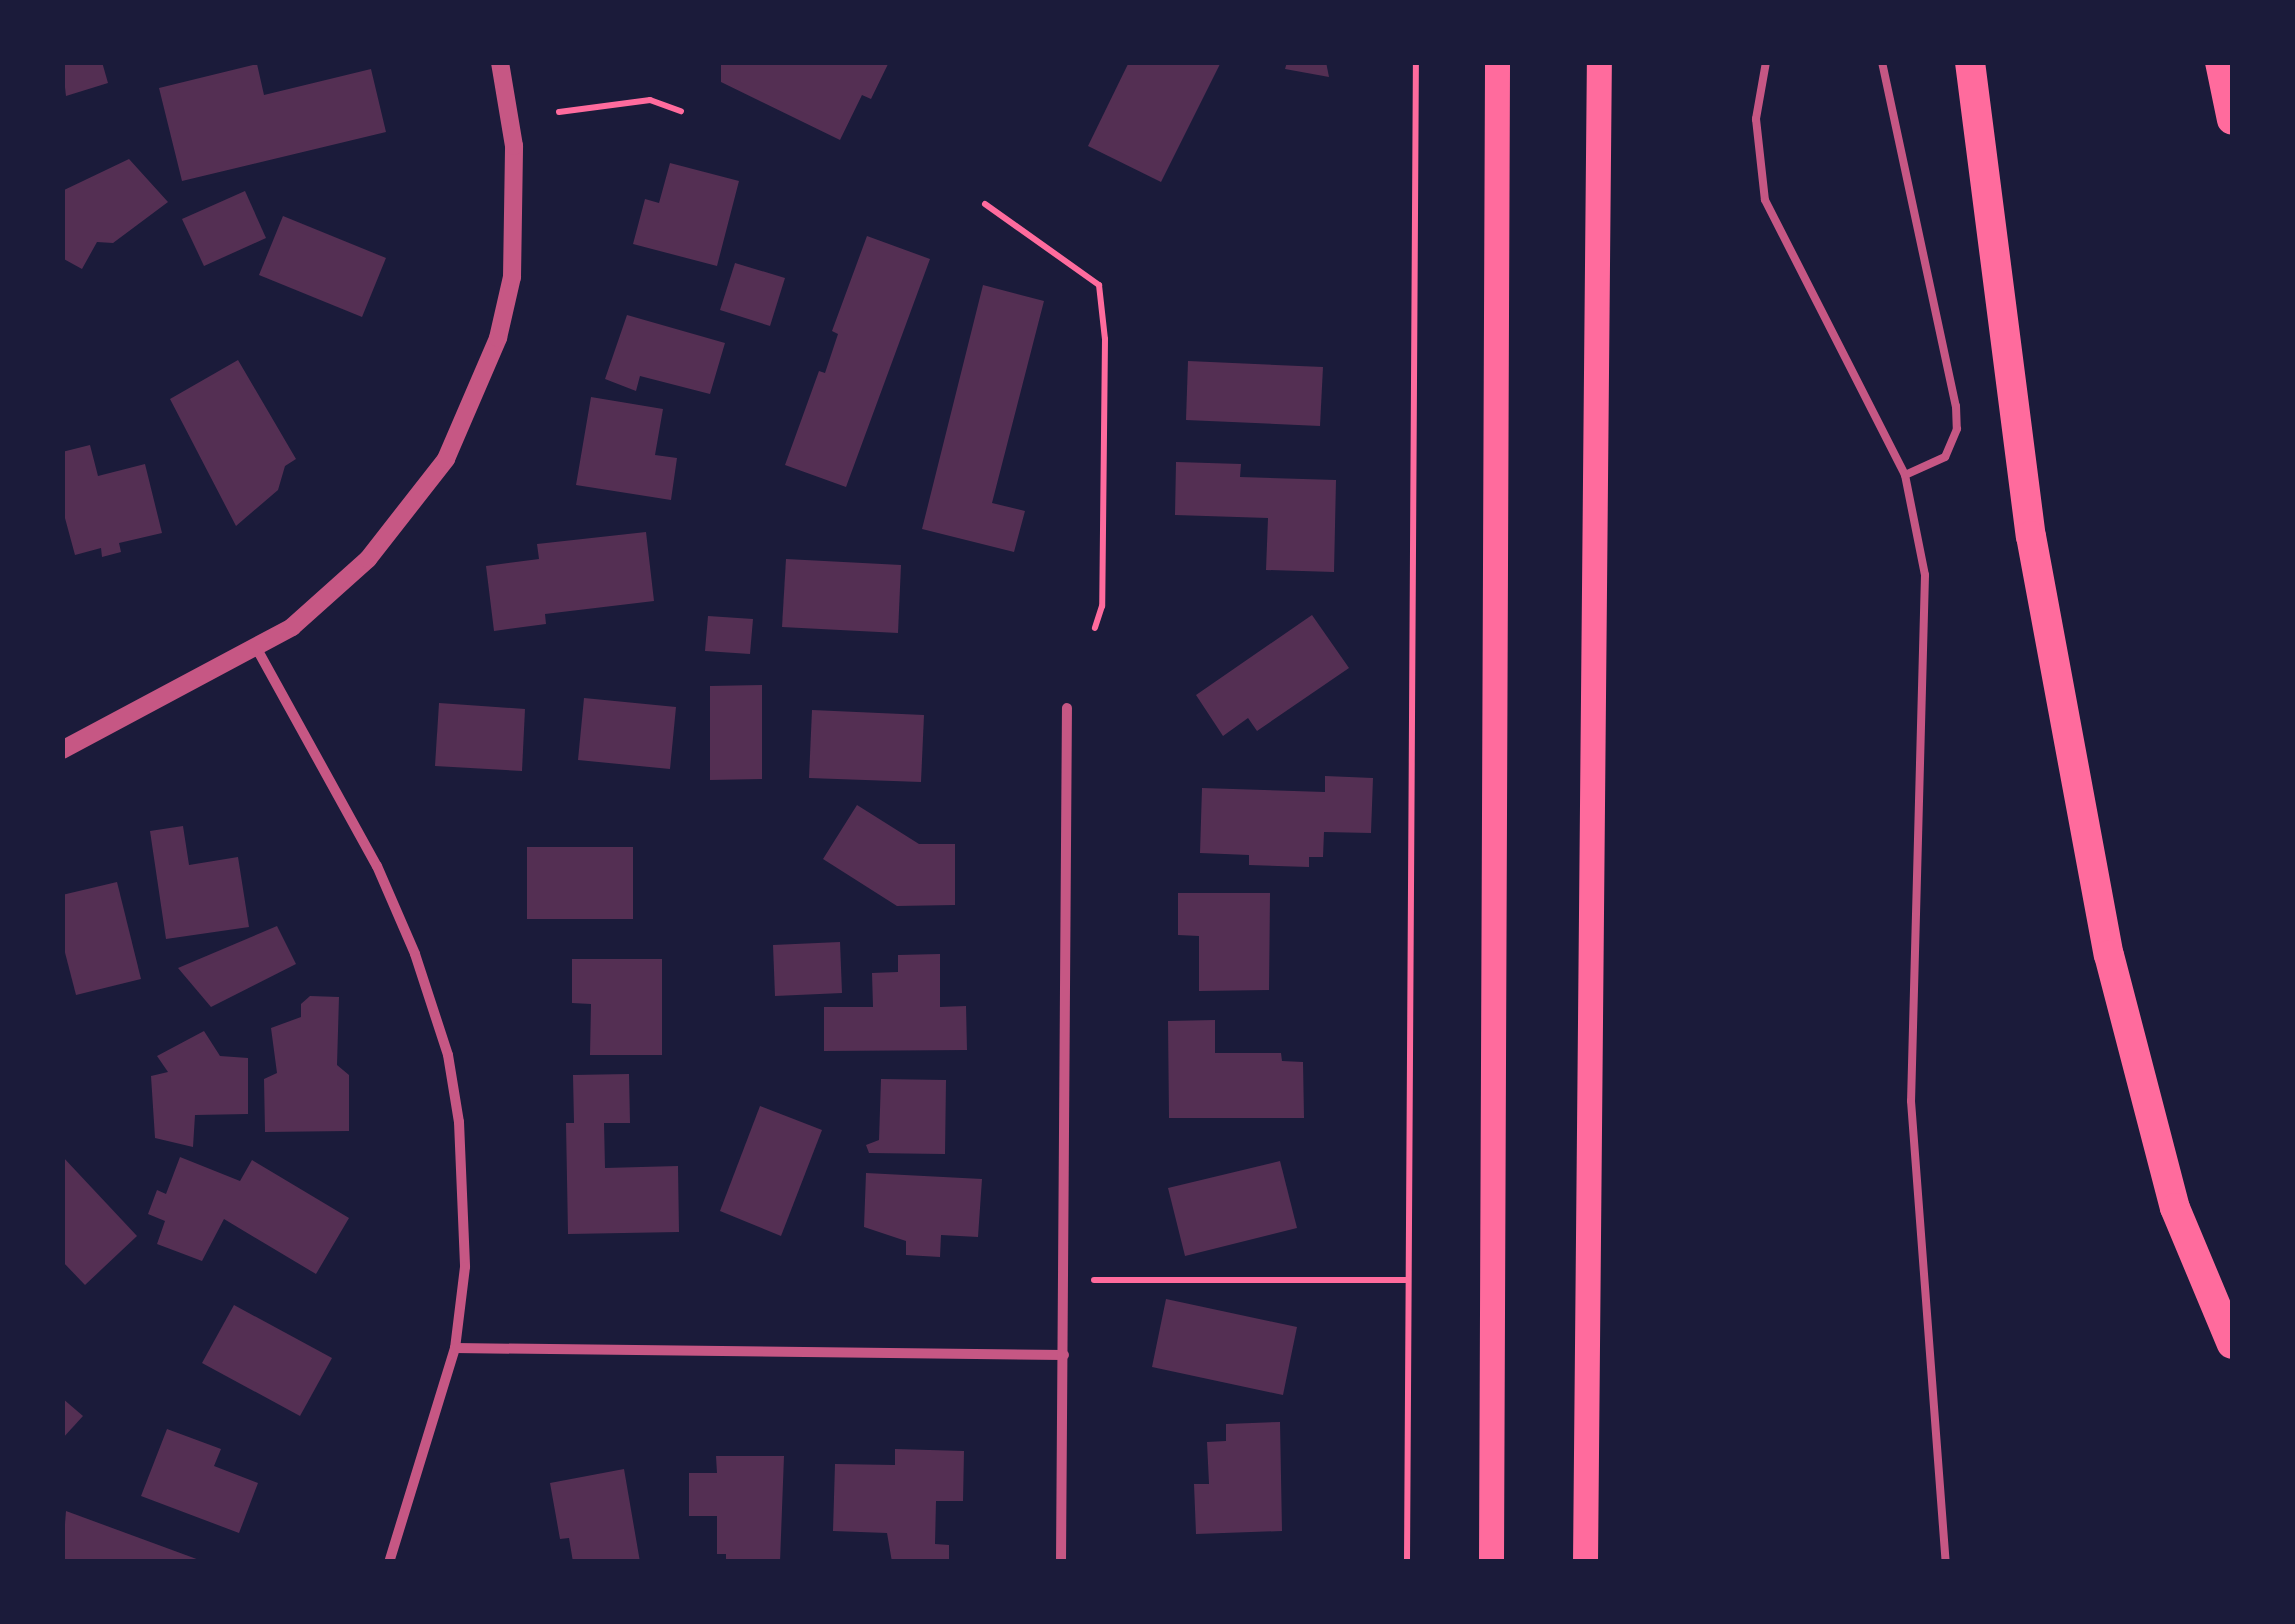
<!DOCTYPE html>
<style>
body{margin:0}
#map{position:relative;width:2295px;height:1624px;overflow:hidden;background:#1b1b3a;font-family:"Archivo Narrow",sans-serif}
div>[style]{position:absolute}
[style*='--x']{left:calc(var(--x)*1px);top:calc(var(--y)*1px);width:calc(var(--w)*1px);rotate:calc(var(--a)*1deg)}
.building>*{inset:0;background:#542f53}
.path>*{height:6px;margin:-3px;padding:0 3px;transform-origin:3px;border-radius:3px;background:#ff6b9d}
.service>*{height:8px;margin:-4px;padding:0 4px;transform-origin:4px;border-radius:4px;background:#c65784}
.minor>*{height:10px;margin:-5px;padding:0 5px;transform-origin:5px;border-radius:5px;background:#c65784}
.tertiary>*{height:18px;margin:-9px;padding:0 9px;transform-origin:9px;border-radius:9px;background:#c65784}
.primary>*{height:25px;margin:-12.5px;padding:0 12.5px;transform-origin:12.5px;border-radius:12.5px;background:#ff6b9d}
.motorway>*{height:30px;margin:-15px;padding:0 15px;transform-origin:15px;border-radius:15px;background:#ff6b9d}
span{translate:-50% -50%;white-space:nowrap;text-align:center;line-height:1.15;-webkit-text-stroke:10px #1b1b3a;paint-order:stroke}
.frame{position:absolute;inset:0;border:65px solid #1b1b3a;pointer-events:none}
</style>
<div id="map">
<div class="building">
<i style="clip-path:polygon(62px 62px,102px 62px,108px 83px,66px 96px)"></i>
<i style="clip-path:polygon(721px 62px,889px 62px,871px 99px,862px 95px,840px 140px,721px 82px)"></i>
<i style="clip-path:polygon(1129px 62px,1221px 62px,1161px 182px,1088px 146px)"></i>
<i style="clip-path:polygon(1287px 62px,1326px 62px,1329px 77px,1285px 69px)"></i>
<i style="clip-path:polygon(257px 64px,264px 95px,371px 69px,386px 132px,182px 181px,159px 88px)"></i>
<i style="clip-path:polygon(129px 159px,168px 202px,113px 243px,97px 242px,82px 269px,62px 258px,62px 191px)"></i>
<i style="clip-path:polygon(670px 163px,739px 181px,717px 266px,633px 244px,645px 199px,659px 203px)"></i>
<i style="clip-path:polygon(245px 191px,266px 238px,204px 266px,182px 219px)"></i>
<i style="clip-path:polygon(283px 216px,386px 258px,362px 317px,259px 275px)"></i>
<i style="clip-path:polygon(867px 236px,930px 259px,846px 487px,785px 465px,819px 371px,825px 373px,838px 334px,832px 331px)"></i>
<i style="clip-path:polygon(735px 263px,785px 278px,770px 326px,720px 310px)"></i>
<i style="clip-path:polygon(983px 285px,1044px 301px,992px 503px,1025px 511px,1014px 552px,922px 529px)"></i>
<i style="clip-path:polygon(627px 315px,725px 343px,710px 394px,640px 376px,636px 391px,605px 379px)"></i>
<i style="clip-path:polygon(238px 360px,296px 459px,285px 466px,278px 490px,236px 526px,170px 399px)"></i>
<i style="clip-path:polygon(1188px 361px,1323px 367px,1320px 426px,1186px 420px)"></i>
<i style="clip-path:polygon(591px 397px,663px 409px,655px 455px,677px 458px,671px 500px,576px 485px)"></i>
<i style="clip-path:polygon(90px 445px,98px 476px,145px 464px,162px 533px,119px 543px,121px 552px,102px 557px,101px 548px,75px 555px,62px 507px,62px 452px)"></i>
<i style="clip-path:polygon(1176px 462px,1241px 464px,1240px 477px,1336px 480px,1334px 572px,1266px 570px,1268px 518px,1175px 515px)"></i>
<i style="clip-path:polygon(646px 532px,654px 601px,545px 614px,546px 624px,494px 631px,486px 566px,539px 559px,537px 544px)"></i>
<i style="clip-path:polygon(786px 559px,901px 565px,898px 633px,782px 627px)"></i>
<i style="clip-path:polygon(1312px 615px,1349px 668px,1257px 731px,1248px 718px,1223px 736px,1196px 695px)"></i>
<i style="clip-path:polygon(708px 616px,753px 619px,750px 654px,705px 651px)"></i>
<i style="clip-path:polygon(762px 685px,762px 779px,710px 780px,710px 686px)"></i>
<i style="clip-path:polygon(584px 698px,676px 707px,670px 769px,578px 760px)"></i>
<i style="clip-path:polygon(439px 703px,525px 709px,522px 771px,435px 766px)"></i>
<i style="clip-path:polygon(812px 710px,924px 715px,921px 782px,809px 778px)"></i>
<i style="clip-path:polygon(1325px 776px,1373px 778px,1371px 833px,1324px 832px,1323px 857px,1309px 857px,1309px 867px,1249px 865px,1249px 855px,1200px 853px,1202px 788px,1325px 792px)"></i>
<i style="clip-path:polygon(857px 805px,919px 844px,955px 844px,955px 905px,897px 906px,823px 859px)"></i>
<i style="clip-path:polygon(183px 826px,189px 865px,238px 857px,249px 927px,166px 939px,150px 831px)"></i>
<i style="clip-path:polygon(527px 847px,633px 847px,633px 919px,527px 919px)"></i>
<i style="clip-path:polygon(117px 882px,141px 979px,76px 995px,62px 941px,62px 895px)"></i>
<i style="clip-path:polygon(1178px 893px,1270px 893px,1269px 990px,1199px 991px,1199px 936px,1178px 935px)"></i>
<i style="clip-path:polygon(277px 926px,296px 964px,211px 1007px,178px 968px)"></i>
<i style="clip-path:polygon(840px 942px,842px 993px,775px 996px,773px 945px)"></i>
<i style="clip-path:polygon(940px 954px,940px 1007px,966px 1006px,967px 1050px,824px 1051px,824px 1007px,873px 1007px,872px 973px,898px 972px,898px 955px)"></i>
<i style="clip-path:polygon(572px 959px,662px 959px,662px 1055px,590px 1055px,591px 1004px,572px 1003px)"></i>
<i style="clip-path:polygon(310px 996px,339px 997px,337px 1065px,349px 1075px,349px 1131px,265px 1132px,264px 1079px,277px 1073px,271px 1028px,301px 1017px,301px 1004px)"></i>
<i style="clip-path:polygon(1215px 1020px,1215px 1053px,1281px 1053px,1282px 1061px,1303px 1062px,1304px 1118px,1169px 1118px,1168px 1021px)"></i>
<i style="clip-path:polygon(204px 1031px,220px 1056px,248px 1058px,248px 1114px,195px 1115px,193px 1147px,155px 1138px,151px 1076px,168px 1072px,157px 1056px)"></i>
<i style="clip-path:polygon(629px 1074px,630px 1123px,604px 1123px,605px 1168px,678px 1166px,679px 1232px,568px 1234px,566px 1123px,574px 1123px,573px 1075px)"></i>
<i style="clip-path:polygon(881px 1079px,946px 1080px,945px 1154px,869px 1153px,866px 1145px,879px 1140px)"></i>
<i style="clip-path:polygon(760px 1106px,822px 1130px,781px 1236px,720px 1211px)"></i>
<i style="clip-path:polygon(62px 1156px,137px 1236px,85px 1285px,62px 1261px)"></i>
<i style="clip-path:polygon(180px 1157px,240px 1181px,252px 1160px,349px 1218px,316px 1274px,224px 1219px,202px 1261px,157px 1244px,165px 1221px,148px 1214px,157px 1190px,166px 1194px)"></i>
<i style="clip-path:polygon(1280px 1161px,1297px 1228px,1185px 1256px,1168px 1188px)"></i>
<i style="clip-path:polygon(866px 1173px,982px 1179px,978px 1237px,941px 1235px,940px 1257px,906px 1255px,906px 1241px,864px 1227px)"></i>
<i style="clip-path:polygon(1166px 1299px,1297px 1327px,1283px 1395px,1152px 1367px)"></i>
<i style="clip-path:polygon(234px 1305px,332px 1358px,300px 1416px,202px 1363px)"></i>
<i style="clip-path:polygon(62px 1398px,83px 1416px,62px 1439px)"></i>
<i style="clip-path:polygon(1280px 1422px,1282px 1531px,1196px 1534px,1194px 1484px,1209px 1484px,1207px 1442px,1226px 1441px,1226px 1424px)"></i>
<i style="clip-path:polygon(167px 1429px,221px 1449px,214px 1466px,258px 1483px,239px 1533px,141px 1496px)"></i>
<i style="clip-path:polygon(895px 1449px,964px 1451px,963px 1501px,936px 1501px,935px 1544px,949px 1545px,949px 1562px,892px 1562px,887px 1533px,833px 1531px,835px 1464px,895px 1465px)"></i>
<i style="clip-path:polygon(716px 1456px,784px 1456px,780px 1562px,726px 1562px,726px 1554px,717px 1554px,717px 1516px,689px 1516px,689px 1473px,717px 1473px)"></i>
<i style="clip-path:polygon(624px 1469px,640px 1562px,573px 1562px,569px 1538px,560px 1539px,550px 1483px)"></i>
<i style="clip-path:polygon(66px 1511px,202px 1561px,202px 1562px,62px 1562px)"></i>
</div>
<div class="path">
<i style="--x:559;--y:112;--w:92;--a:-7.5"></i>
<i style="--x:650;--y:100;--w:33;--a:20"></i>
<i style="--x:985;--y:204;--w:140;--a:35.4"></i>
<i style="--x:1099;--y:285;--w:54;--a:83.7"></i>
<i style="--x:1105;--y:339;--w:267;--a:90.6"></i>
<i style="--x:1102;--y:606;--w:23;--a:108"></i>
<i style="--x:1094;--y:1280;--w:314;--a:0"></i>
<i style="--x:1407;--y:1562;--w:1500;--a:-89.66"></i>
</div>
<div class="service">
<i style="--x:1766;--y:62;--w:58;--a:100"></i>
<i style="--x:1756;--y:119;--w:81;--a:83.7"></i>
<i style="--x:1765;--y:200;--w:309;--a:63"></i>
<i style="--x:1905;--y:475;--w:102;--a:78.7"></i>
<i style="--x:1925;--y:575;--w:526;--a:91.52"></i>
<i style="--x:1911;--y:1101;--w:462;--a:85.7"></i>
<i style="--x:1882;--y:62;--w:352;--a:77.9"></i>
<i style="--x:1956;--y:406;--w:23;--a:88"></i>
<i style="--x:1957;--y:429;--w:30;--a:113"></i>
<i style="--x:1945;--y:457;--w:44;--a:155.8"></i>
</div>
<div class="minor">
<i style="--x:257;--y:649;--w:248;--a:61.1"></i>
<i style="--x:377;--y:866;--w:96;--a:66.6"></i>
<i style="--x:415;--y:954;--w:106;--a:71.9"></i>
<i style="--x:448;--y:1055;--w:68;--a:80.7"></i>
<i style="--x:459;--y:1122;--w:145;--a:87.6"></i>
<i style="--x:465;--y:1267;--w:82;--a:97"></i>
<i style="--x:455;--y:1348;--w:224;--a:107.1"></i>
<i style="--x:455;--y:1348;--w:609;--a:0.66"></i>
<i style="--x:1061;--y:1562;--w:854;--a:-89.6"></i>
</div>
<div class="tertiary">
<i style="--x:62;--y:750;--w:261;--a:-28.1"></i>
<i style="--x:292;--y:627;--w:102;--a:-41.8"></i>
<i style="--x:368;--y:559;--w:127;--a:-52"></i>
<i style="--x:446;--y:459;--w:132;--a:-66.7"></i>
<i style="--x:498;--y:338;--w:63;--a:-77.1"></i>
<i style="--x:512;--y:277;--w:131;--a:-89.1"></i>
<i style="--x:514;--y:146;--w:85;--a:-99.5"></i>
</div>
<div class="primary">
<i style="--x:1491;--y:1562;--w:1500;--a:-89.77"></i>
<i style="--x:1585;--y:1562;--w:1500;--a:-89.47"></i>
</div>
<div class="motorway">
<i style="--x:1970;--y:62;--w:478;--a:82.7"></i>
<i style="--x:2031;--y:536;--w:426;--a:79.5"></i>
<i style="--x:2109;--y:955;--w:261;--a:75.4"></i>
<i style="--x:2175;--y:1208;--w:147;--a:67.3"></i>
<i style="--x:2220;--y:62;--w:59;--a:78.3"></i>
</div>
<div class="frame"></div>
</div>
